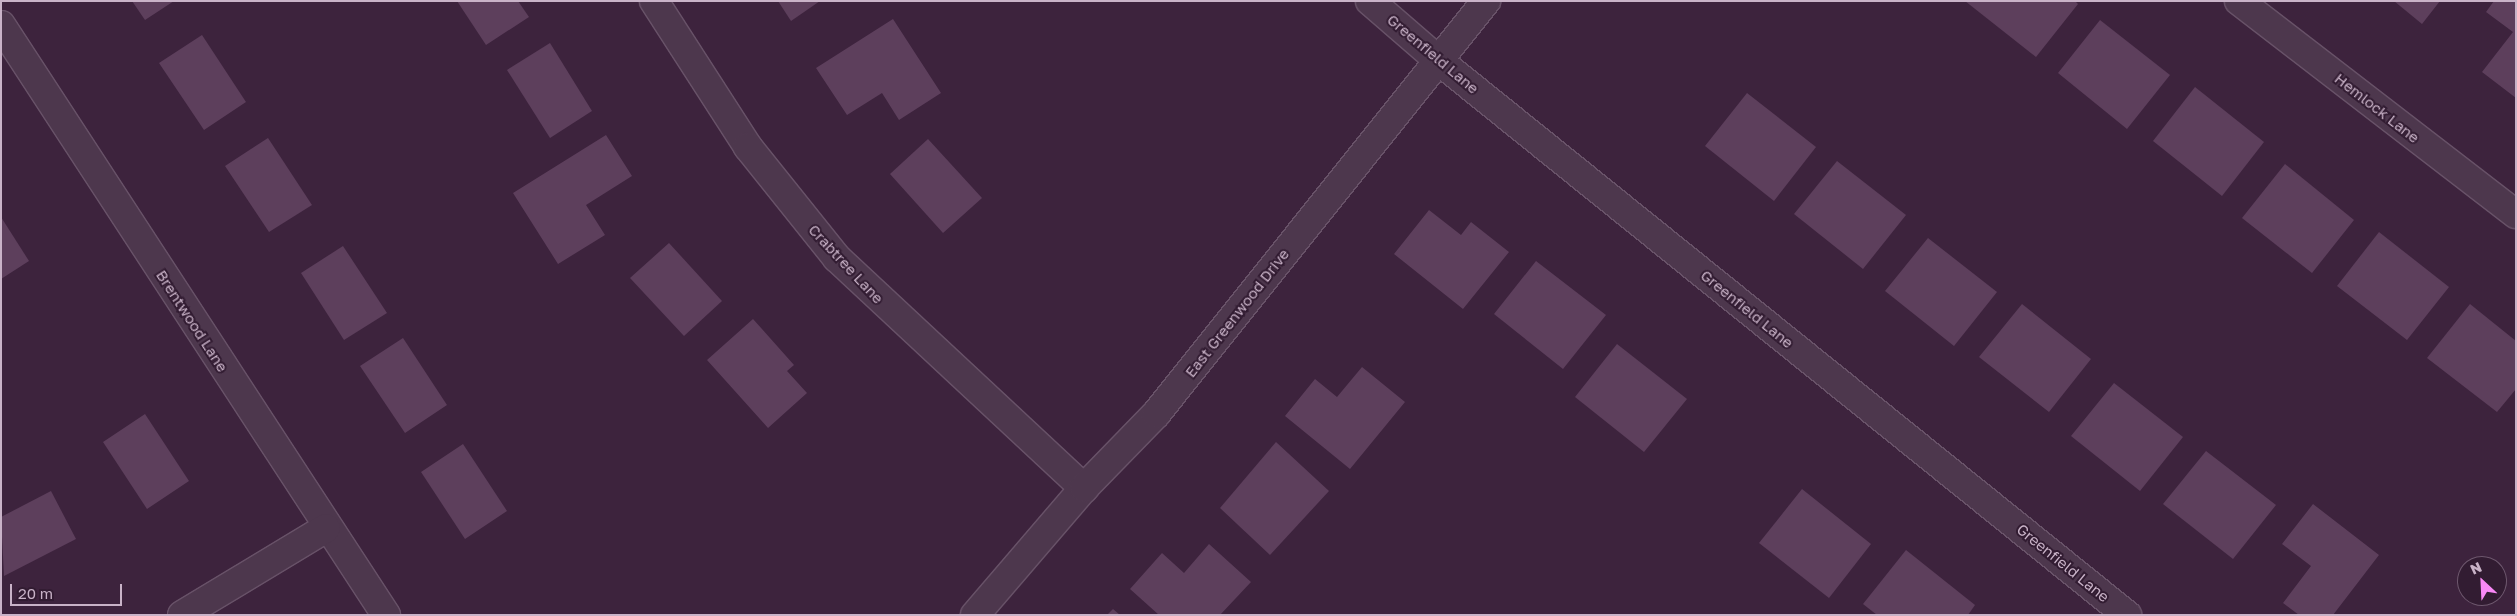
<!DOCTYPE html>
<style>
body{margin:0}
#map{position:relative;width:2517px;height:616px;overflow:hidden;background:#3d233d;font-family:"Golos Text",sans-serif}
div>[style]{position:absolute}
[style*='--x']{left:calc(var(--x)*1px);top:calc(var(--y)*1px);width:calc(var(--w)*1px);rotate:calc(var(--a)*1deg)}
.building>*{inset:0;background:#5d3f5c}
.roads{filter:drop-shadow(1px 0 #685268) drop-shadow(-1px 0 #685268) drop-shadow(0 1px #685268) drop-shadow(0 -1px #685268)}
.street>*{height:28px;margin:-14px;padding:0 14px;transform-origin:14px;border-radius:14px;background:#4d374d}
span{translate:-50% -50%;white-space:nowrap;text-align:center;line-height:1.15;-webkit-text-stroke:4px #321c32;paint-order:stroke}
.street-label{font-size:15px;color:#c9b3c8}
.frame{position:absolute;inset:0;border:2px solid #c9b3c8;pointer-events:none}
.north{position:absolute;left:2457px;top:556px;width:50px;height:50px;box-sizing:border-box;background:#321c32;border:1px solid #6e586e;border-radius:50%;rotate:335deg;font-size:14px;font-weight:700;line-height:20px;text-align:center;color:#c9b3c8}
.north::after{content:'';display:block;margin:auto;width:18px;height:22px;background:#f988f6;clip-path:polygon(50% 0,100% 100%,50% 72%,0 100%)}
.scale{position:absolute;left:10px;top:584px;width:112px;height:22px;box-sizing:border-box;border:2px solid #c9b3c8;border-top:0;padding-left:6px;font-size:15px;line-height:18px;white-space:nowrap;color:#c9b3c8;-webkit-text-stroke:4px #321c32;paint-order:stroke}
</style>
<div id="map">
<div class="building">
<i style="clip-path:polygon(132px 1px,174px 1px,145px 20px)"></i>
<i style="clip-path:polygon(457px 1px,518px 1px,529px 17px,486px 45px)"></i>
<i style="clip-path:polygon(778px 1px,820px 1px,791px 21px)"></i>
<i style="clip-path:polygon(1965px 1px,2075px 1px,2078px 4px,2036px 57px)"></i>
<i style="clip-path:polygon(2394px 1px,2440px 1px,2422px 24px)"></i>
<i style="clip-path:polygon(2494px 1px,2516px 1px,2516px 98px,2482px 72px,2513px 32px,2486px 12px)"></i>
<i style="clip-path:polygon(893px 19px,941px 93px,899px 120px,882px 93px,847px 115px,816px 68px)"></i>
<i style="clip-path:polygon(2100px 20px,2170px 75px,2127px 129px,2058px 73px)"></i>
<i style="clip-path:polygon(202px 35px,246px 102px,204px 130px,159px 63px)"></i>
<i style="clip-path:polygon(550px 43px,592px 111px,550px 138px,507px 70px)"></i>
<i style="clip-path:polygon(2195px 87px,2264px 142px,2222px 196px,2153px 141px)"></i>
<i style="clip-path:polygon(1747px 93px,1816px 147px,1774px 201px,1705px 146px)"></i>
<i style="clip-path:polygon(606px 135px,632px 176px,586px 205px,605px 235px,558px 264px,513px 193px)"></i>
<i style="clip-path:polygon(268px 138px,312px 205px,269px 232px,225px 166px)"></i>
<i style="clip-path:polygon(928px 139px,982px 198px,943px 233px,890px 174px)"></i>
<i style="clip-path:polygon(1837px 161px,1906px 215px,1863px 269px,1794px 214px)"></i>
<i style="clip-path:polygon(2285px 164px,2354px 220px,2312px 273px,2242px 218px)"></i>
<i style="clip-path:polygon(1429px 210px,1461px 235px,1471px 222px,1509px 252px,1463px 309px,1394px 254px)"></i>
<i style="clip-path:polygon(1px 217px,29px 261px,1px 279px)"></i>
<i style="clip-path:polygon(2379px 232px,2449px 287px,2407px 340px,2337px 286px)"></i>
<i style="clip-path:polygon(1928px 238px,1997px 292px,1954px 346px,1885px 291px)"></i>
<i style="clip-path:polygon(669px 243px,722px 301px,684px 336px,630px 278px)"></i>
<i style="clip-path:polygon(343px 246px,387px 313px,344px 340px,301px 273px)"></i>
<i style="clip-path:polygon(1536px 261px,1606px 315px,1563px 369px,1494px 314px)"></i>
<i style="clip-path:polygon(2022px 304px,2091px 359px,2049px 412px,1979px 357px)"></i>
<i style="clip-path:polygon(2470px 304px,2516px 341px,2516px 389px,2497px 412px,2427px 358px)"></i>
<i style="clip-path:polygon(753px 319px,794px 365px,787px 371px,807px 393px,768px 428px,707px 360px)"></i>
<i style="clip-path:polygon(403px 338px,447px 405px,405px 433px,360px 366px)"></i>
<i style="clip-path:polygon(1617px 344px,1687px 399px,1644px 452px,1575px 397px)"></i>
<i style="clip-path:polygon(1362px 367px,1405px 402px,1350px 469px,1285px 416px,1315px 379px,1337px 397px)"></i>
<i style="clip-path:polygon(2114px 383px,2183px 437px,2140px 491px,2071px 436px)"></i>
<i style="clip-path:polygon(145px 414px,189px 481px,147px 509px,103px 442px)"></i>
<i style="clip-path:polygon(1276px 442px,1329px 491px,1270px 555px,1220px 508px)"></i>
<i style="clip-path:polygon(463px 444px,507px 511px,465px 539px,421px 472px)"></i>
<i style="clip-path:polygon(2206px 451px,2276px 505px,2233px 559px,2163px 504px)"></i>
<i style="clip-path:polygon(1802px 489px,1871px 544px,1829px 598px,1759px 543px)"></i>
<i style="clip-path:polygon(51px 491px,76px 539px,4px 576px,1px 517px)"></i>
<i style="clip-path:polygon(2313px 504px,2379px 555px,2333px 615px,2299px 615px,2283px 603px,2311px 566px,2282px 544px)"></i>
<i style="clip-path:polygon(1209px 544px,1251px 582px,1220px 615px,1159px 615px,1130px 589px,1162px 553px,1184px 573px)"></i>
<i style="clip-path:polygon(1906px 550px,1975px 605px,1968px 615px,1877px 615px,1863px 604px)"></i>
<i style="clip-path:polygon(1113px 609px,1120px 615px,1107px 615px)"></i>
</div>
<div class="roads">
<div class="street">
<i style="--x:654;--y:1;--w:174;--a:57.2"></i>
<i style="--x:748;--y:147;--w:142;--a:51.3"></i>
<i style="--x:837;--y:258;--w:338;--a:43"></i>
<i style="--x:1370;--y:1;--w:90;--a:40.9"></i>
<i style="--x:1438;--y:60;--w:885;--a:38.85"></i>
<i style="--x:2239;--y:1;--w:349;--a:37.6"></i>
<i style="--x:1;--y:25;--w:705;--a:56.87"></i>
<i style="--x:182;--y:615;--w:168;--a:-31.1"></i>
<i style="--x:975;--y:615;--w:167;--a:-49.4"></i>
<i style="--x:1084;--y:488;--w:103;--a:-45.8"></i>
<i style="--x:1156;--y:414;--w:529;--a:-51.37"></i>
</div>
</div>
<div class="street-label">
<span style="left:1433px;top:54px;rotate:40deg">Greenfield Lane</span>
<span style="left:2377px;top:108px;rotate:38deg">Hemlock Lane</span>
<span style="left:846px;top:264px;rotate:47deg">Crabtree Lane</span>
<span style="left:1747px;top:309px;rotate:39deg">Greenfield Lane</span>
<span style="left:1237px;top:313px;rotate:-52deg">East Greenwood Drive</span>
<span style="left:192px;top:321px;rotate:57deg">Brentwood Lane</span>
<span style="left:2063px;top:563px;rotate:39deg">Greenfield Lane</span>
</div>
<div class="frame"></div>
<div class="north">N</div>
<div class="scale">20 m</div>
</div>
